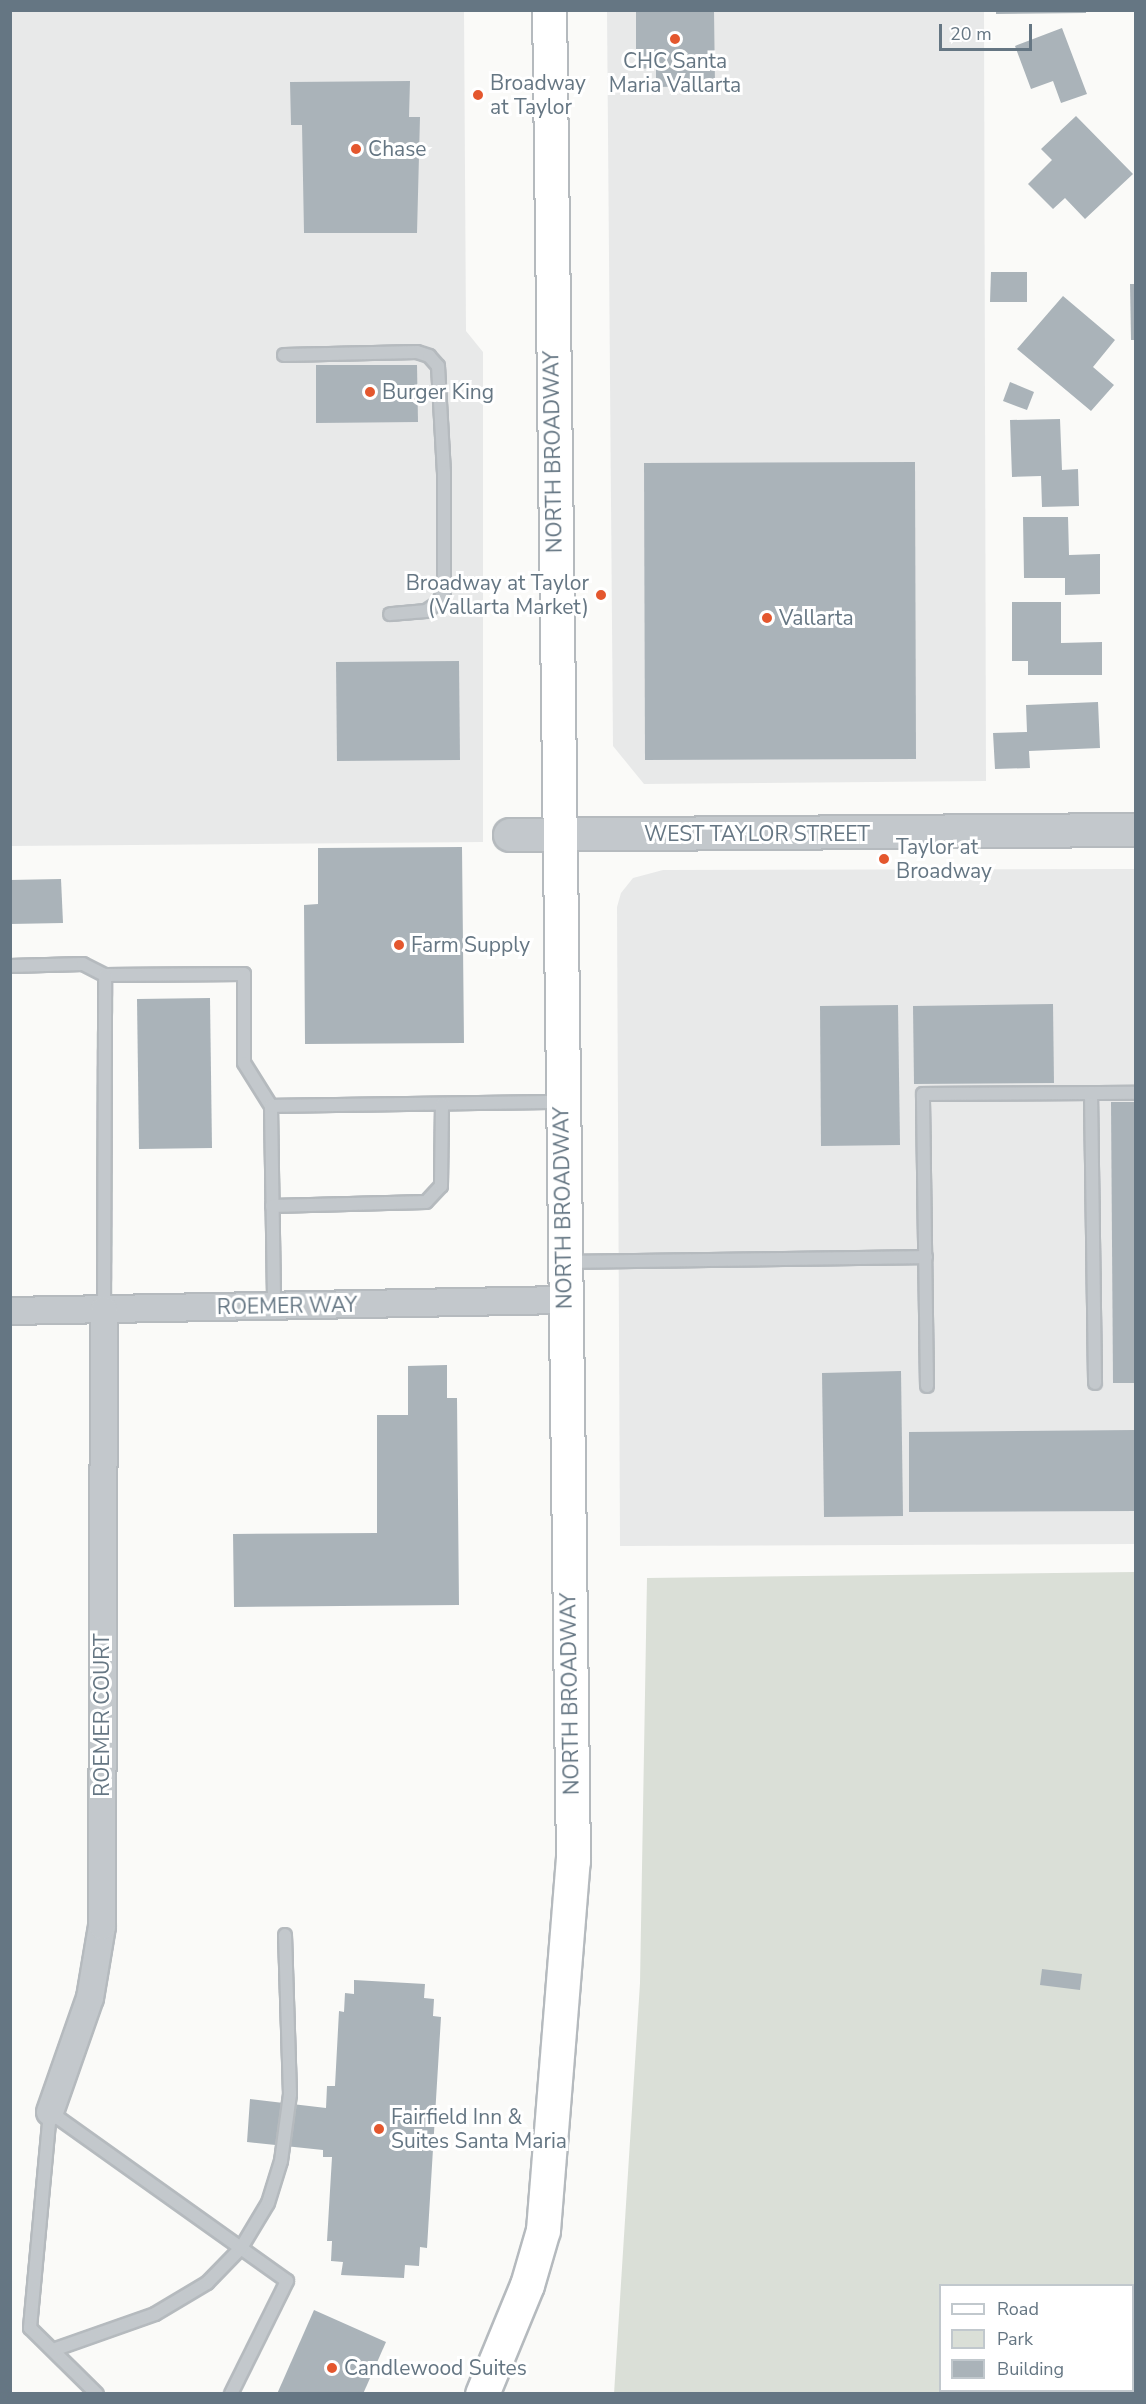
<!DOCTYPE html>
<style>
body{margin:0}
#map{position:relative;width:1146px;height:2404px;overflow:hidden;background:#fafaf8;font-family:"Nunito Sans",sans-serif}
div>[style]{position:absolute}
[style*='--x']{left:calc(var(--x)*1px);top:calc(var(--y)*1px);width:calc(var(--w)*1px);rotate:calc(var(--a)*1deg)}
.built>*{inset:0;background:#e8e9e9}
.green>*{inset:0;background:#dadfd7}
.building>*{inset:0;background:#aab3b9}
.roads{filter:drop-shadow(2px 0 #b5babe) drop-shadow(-2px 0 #b5babe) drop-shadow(0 2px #b5babe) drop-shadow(0 -2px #b5babe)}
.service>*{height:12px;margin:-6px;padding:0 6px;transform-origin:6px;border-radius:6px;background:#c3c8cc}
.minor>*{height:26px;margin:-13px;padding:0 13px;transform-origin:13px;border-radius:13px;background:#c3c8cc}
.tertiary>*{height:32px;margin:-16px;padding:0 16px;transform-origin:16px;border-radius:16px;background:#c3c8cc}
.primary>*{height:33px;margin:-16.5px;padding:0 16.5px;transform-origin:16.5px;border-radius:16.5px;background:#fff}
.dots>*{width:16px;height:16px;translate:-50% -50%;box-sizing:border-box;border:3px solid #fff;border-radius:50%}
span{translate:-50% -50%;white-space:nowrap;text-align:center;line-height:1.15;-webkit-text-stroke:6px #fff;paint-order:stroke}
.poi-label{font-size:21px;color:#657683}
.left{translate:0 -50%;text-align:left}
.right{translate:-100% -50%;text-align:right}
.street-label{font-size:21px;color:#657683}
.frame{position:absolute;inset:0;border:12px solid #657683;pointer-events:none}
.legend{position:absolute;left:939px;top:2284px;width:195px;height:108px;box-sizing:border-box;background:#fff;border:2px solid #c1c8cd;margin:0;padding:8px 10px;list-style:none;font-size:18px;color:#657683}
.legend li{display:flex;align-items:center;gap:12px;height:30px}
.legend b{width:30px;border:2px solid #c1c8cd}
.scale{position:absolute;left:939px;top:24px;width:93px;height:27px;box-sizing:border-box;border:3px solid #657683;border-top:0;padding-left:8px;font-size:18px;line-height:21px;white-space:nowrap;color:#657683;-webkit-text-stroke:4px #fff;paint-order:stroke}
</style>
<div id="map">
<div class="built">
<i style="clip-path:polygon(10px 11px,464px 11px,466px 331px,483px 352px,483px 842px,11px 846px)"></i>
<i style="clip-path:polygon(607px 11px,984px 11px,986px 781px,644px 784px,613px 746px)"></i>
<i style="clip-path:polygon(1135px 869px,1135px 1544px,620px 1546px,617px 907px,621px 893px,633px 878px,663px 870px)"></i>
</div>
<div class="green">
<i style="clip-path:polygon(evenodd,1135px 1572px,1135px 2393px,614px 2394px,640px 1983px,647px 1578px,1135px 1572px,940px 2286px,1132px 2286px,1132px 2390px,940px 2390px,940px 2286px)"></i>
</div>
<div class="building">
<i style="clip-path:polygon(636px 10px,714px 10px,715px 86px,656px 87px,656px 68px,636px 69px)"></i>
<i style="clip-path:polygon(996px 10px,1086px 10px,1086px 13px,996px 14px)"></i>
<i style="clip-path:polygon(1062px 28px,1087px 94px,1061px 103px,1053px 81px,1031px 89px,1015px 46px)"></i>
<i style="clip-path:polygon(410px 81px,409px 117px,420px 117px,417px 233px,304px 233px,302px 125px,291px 125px,290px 82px)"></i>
<i style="clip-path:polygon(1076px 116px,1133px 174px,1085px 219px,1065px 198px,1053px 209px,1028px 184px,1052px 160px,1041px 149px)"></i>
<i style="clip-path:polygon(991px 272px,1027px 272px,1027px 302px,990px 302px)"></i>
<i style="clip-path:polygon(1130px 284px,1136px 284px,1136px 340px,1131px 340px)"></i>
<i style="clip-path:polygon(1063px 296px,1115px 340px,1093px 367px,1114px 385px,1091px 411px,1017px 349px)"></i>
<i style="clip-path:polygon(316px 365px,417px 365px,418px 422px,316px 423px)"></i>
<i style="clip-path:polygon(1010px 382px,1034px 392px,1027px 410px,1003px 401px)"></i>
<i style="clip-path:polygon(1060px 419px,1062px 470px,1078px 469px,1079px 506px,1042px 507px,1041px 476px,1012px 477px,1010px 420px)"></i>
<i style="clip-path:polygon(915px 462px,916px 759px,645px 760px,644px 463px)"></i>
<i style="clip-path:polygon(1023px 517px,1068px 517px,1069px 555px,1100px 554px,1100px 594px,1065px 595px,1065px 578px,1024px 578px)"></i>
<i style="clip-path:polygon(1012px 602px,1061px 602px,1061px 643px,1102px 642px,1102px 675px,1028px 675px,1028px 661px,1012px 661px)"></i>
<i style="clip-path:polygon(459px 661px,460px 760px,337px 761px,336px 662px)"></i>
<i style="clip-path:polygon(1098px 702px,1100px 748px,1029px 751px,1030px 768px,995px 769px,993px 733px,1027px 732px,1026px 705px)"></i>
<i style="clip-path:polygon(462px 847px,464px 1043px,305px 1044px,304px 905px,318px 904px,318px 848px)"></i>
<i style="clip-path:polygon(61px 879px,63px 923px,10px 924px,10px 880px)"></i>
<i style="clip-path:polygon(210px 998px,212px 1148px,139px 1149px,137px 999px)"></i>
<i style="clip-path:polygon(1053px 1004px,1054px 1083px,914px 1084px,913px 1006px)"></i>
<i style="clip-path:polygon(898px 1005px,900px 1145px,821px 1146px,820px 1006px)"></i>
<i style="clip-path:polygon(1111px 1102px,1136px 1102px,1136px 1383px,1113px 1383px)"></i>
<i style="clip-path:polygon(447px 1365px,447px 1398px,457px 1398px,459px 1605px,234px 1607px,233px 1534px,377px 1533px,377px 1415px,408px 1415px,408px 1366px)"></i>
<i style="clip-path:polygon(901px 1371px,903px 1516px,824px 1517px,822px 1373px)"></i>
<i style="clip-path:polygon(1136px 1430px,1136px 1511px,909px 1512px,909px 1432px)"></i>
<i style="clip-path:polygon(1042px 1969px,1082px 1974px,1080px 1990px,1040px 1985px)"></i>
<i style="clip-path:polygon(354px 1980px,425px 1984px,424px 1998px,434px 1999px,433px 2016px,441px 2017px,427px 2248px,420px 2247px,419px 2266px,405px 2265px,404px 2278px,341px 2275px,343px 2262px,331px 2261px,332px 2241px,327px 2241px,332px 2157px,323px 2157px,323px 2150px,247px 2142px,250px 2099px,326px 2108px,327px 2086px,335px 2086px,339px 2011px,344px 2012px,345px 1993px,354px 1994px)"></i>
<i style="clip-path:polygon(314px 2310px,386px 2342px,363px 2394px,277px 2394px)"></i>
</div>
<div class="roads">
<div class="service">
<i style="--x:284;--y:355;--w:133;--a:-1.3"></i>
<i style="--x:417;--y:352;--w:13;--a:18"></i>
<i style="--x:429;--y:356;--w:13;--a:48"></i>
<i style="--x:438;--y:366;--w:106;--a:86.8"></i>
<i style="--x:444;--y:472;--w:120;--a:90"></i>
<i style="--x:444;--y:592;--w:13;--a:119"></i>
<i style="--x:438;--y:603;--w:14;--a:146"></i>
<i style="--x:426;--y:611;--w:36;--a:175"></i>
<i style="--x:10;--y:966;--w:73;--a:-1.6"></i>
<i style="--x:83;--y:964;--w:25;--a:27"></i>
<i style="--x:105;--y:975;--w:139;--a:-0.4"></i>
<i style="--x:244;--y:974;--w:89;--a:90"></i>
<i style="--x:244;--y:1063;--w:51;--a:57.9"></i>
<i style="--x:271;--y:1106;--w:200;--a:89.1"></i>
<i style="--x:1091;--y:1093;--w:290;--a:89.2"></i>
<i style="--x:271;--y:1106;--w:290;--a:-0.8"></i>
<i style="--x:272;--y:1206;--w:154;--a:-1.5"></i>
<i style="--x:426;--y:1202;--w:22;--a:-47"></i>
<i style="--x:441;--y:1186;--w:82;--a:-89.3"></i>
<i style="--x:567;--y:1262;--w:359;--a:-0.8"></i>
<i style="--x:104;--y:1310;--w:335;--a:-89.8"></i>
<i style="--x:927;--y:1386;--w:292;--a:-90.8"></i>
<i style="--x:923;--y:1094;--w:213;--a:-0.3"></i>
<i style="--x:50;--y:2112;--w:291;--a:35.5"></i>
<i style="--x:287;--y:2281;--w:126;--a:116.4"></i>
<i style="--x:50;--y:2112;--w:217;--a:95.3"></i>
<i style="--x:30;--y:2328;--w:94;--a:44.6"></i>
<i style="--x:53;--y:2350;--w:108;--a:-19.4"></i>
<i style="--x:155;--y:2314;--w:61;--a:-30.8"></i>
<i style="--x:207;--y:2283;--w:49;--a:-45.8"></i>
<i style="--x:241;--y:2248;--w:52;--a:-59"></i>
<i style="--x:268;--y:2203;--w:44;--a:-72.8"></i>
<i style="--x:281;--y:2161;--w:68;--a:-82.3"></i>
<i style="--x:290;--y:2094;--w:159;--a:-91.8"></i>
</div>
<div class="minor">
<i style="--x:10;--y:1311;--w:554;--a:-1.14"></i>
<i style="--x:50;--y:2112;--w:121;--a:-70.7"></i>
<i style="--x:90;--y:1998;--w:73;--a:-80.5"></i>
<i style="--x:102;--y:1926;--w:616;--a:-89.81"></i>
</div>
<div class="tertiary">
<i style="--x:510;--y:835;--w:626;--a:-0.46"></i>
</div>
<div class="primary">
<i style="--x:482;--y:2394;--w:118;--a:-67.6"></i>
<i style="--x:527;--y:2285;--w:57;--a:-73.8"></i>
<i style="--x:543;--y:2230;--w:370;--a:-85.4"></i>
<i style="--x:573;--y:1861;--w:1851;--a:-90.74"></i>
</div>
</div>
<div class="dots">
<i style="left:675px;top:39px;background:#e4572e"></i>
<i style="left:478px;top:95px;background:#e4572e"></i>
<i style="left:356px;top:149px;background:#e4572e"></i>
<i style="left:370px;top:392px;background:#e4572e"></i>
<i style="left:601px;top:595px;background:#e4572e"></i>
<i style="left:767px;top:618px;background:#e4572e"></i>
<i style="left:884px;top:859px;background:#e4572e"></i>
<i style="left:399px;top:945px;background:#e4572e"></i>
<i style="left:379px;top:2129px;background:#e4572e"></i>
<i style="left:332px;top:2368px;background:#e4572e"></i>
</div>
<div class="poi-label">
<span style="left:675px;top:73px">CHC Santa<br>Maria Vallarta</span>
<span class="left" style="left:490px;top:95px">Broadway<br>at Taylor</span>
<span class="left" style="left:368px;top:149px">Chase</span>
<span class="left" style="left:382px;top:392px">Burger King</span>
<span class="right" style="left:589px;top:595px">Broadway at Taylor<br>(Vallarta Market)</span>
<span class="left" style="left:779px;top:618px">Vallarta</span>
<span class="left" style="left:896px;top:859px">Taylor at<br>Broadway</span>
<span class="left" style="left:411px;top:945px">Farm Supply</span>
<span class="left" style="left:391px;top:2129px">Fairfield Inn &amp;<br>Suites Santa Maria</span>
<span class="left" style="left:344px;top:2368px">Candlewood Suites</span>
</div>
<div class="street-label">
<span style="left:553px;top:452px;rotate:-91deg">NORTH BROADWAY</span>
<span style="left:757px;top:834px">WEST TAYLOR STREET</span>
<span style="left:563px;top:1208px;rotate:-91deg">NORTH BROADWAY</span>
<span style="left:287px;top:1306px;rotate:-1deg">ROEMER WAY</span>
<span style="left:570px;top:1694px;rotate:-91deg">NORTH BROADWAY</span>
<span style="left:102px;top:1715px;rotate:-90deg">ROEMER COURT</span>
</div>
<div class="frame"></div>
<ul class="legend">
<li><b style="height:8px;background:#fff"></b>Road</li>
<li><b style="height:16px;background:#dadfd7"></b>Park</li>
<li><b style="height:16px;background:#aab3b9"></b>Building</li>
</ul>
<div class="scale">20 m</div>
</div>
